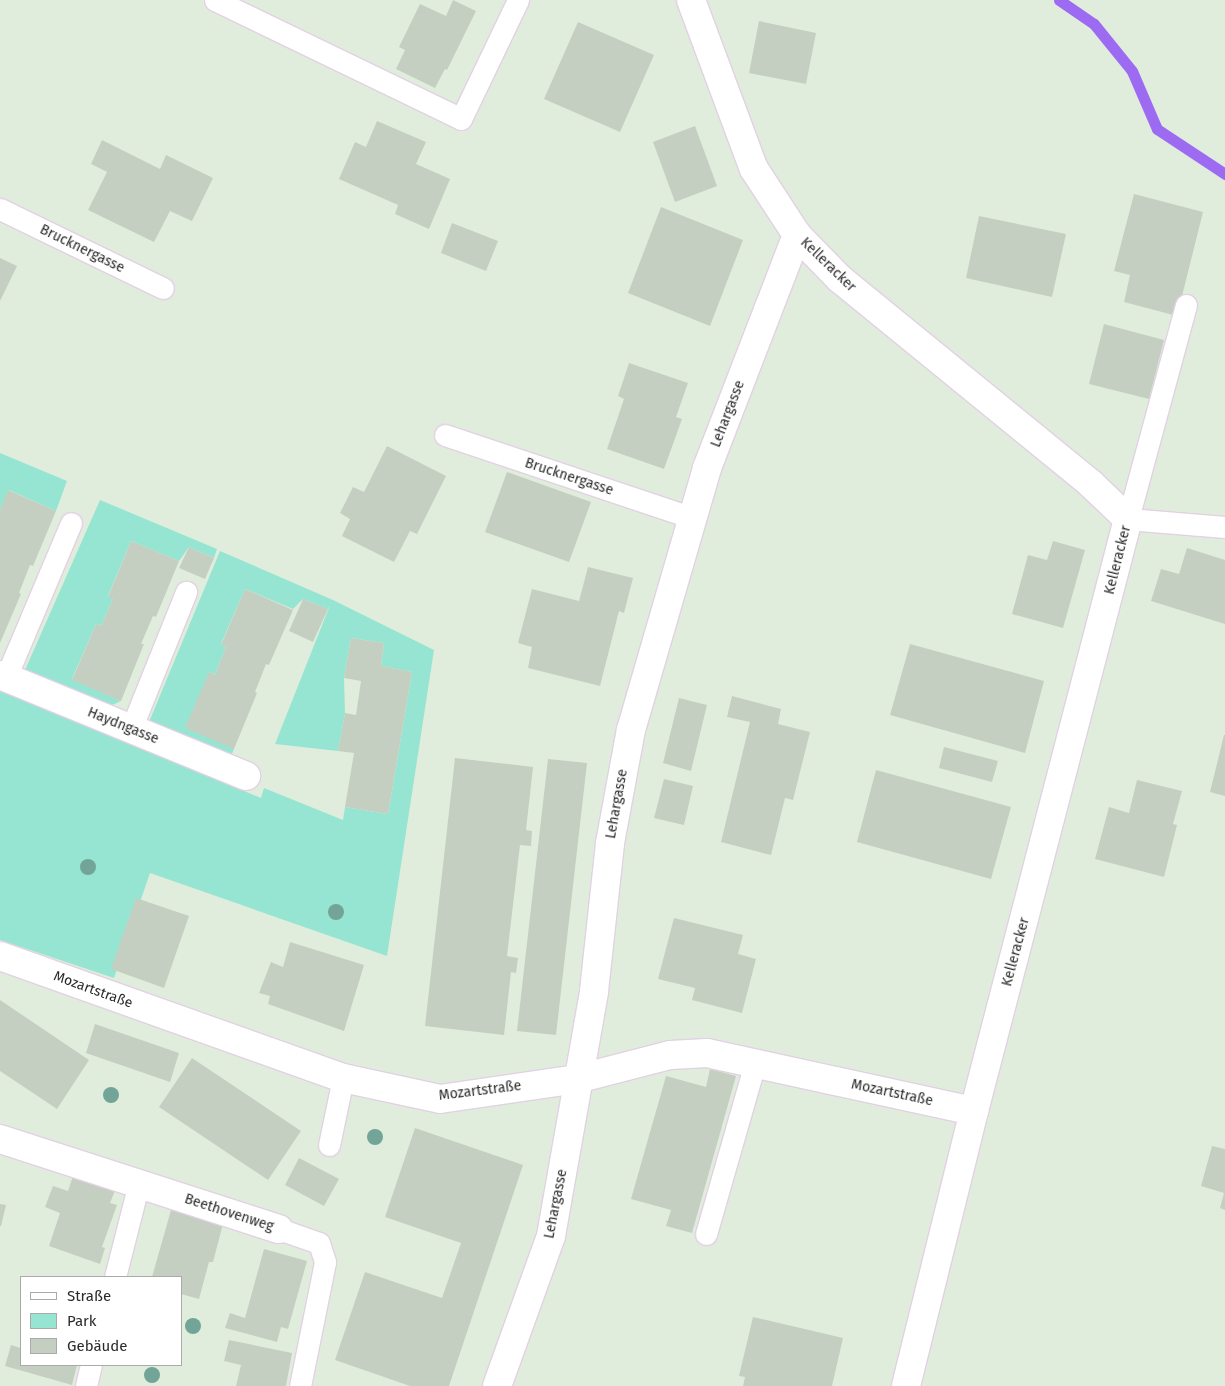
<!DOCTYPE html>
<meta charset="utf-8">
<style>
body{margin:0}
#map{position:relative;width:1225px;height:1386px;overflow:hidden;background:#e1eddc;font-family:"Fira Sans",sans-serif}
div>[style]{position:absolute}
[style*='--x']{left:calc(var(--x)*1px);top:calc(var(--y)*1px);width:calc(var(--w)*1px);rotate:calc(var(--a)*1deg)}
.green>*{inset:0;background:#96e5d2}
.stream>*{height:11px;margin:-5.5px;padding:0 5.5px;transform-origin:5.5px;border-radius:5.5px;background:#9c6bf2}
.building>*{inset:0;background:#c4cfc1}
.roads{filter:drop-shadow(1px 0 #e2d1e3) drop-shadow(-1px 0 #e2d1e3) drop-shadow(0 1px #e2d1e3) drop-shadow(0 -1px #e2d1e3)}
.lane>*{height:21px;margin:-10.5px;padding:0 10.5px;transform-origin:10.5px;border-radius:10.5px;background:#fff}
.street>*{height:28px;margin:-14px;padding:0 14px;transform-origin:14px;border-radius:14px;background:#fff}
.trees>*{width:16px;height:16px;margin:-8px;border-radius:50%;background:#72a498}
span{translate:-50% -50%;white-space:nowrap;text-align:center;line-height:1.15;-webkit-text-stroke:4px #fff;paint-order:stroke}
.street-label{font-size:14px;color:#2a2a2a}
.legend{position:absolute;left:20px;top:1276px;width:162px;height:90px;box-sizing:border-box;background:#fff;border:1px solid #aaa;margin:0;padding:6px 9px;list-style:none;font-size:15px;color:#2a2a2a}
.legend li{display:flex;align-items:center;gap:10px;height:25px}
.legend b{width:25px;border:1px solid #aaa}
</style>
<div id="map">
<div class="green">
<i style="clip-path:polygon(0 453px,67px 481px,56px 511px,9px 490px,0 510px)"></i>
<i style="clip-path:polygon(100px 500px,217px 549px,214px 558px,189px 547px,179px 561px,131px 541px,108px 596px,113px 599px,101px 626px,96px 624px,72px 679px,121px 701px,112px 705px,25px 670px)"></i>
<i style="clip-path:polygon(220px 551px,333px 600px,434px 650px,387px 956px,150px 873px,114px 978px,0 940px,0 689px,261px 798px,264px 788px,343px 820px,345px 807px,388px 814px,412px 672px,381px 666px,384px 643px,351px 638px,344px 678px,345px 713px,338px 751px,275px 744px,330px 605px,328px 609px,303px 599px,293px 609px,245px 589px,221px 644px,226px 647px,215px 675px,209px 672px,234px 749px,231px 756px,149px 722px)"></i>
</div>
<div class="stream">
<i style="--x:1059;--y:0;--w:42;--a:34.4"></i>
<i style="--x:1094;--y:24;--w:60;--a:51"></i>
<i style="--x:1132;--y:71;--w:63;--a:66.7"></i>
<i style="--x:1157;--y:129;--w:82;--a:33.5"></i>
</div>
<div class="building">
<i style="clip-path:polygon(453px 0,476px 11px,447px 70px,445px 69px,435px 88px,396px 69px,405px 50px,399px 47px,420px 4px,446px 16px)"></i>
<i style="clip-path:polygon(759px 21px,816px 33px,806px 84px,749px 73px)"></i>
<i style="clip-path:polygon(578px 22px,654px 55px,620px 132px,544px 99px)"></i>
<i style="clip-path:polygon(377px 121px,426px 142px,416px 164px,450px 179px,429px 229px,395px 214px,398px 205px,339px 179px,355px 142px,366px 147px)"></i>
<i style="clip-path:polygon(695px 126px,717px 186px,675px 202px,653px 142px)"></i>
<i style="clip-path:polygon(102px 140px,160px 169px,166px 155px,213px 178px,192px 221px,170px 211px,154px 242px,88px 210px,107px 172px,91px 164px)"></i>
<i style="clip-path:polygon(1134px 194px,1203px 212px,1177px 316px,1124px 302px,1130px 275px,1114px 271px)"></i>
<i style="clip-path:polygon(661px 207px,743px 240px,710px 326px,628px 293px)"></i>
<i style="clip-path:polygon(979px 216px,1066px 234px,1052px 297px,966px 278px)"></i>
<i style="clip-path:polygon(452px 223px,498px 241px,486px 271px,441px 253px)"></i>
<i style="clip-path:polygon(0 258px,17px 266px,0 301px)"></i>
<i style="clip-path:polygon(1104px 324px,1164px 340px,1149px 399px,1089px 384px)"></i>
<i style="clip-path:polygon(629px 363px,688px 383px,676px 417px,682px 419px,664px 469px,607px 449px,624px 399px,618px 396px)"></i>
<i style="clip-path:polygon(387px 446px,446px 476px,417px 534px,410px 531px,394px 562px,342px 536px,350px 519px,340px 513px,353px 487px,364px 492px)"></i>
<i style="clip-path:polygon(507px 472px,591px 502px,569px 562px,485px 532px)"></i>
<i style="clip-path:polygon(8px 490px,56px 511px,33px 566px,30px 565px,19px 593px,21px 594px,0 643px,0 510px)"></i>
<i style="clip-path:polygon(131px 541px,179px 561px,156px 617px,153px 616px,141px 644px,144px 644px,121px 701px,72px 680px,96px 624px,101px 626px,113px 599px,108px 597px)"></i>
<i style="clip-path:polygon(1053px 541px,1085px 550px,1063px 628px,1012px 614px,1028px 555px,1047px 560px)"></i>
<i style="clip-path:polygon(189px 547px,214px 558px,205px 579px,179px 568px)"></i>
<i style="clip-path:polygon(1187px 548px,1225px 560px,1225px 624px,1151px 601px,1161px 569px,1179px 574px)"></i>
<i style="clip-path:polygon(588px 567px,633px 578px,624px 613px,619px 611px,600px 686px,528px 668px,532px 647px,518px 643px,532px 589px,579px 601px)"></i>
<i style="clip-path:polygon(245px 589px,293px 610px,269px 665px,266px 664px,255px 692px,257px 693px,234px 749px,185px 728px,209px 672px,215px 675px,226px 647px,221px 645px)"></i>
<i style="clip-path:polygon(303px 599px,328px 609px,313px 642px,289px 631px)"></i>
<i style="clip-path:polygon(351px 638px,384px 643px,381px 666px,412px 672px,388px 814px,345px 807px,354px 753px,338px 751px,345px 713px,356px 715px,361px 681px,344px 678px)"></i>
<i style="clip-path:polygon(910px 644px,1044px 681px,1025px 753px,890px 715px)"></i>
<i style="clip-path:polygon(732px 696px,781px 709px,778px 724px,810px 732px,793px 800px,785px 798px,771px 855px,721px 842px,750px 722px,727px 717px)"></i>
<i style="clip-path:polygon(679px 698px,707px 705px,691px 771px,663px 763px)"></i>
<i style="clip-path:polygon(1224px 735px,1225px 735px,1225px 796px,1210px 792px)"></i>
<i style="clip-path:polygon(944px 747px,998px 761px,992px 782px,939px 768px)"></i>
<i style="clip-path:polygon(455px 758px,533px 767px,526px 830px,532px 831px,531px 846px,520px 845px,507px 956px,518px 958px,516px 973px,511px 972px,504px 1035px,425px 1026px)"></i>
<i style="clip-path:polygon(548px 759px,587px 763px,556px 1035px,517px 1031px)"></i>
<i style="clip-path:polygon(876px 770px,1011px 807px,991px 879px,857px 842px)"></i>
<i style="clip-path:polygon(664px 779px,693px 786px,684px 825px,654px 818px)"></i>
<i style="clip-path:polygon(1137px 780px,1182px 791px,1173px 824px,1177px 825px,1164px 877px,1095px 859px,1109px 807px,1129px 813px)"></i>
<i style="clip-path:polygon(136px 898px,189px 916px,164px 988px,111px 969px)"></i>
<i style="clip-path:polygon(674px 918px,743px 935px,738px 954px,756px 959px,742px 1013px,692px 1000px,695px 988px,658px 979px)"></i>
<i style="clip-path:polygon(290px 942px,364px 965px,344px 1031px,268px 1004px,270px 996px,259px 993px,271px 962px,283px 967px)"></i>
<i style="clip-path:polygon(0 1000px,89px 1060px,57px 1109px,0 1071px)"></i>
<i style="clip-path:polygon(95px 1024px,179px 1053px,170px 1082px,86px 1053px)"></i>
<i style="clip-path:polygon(192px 1058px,301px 1131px,268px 1180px,159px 1107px)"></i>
<i style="clip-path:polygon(710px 1069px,736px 1076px,692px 1233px,666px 1226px,671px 1210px,631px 1199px,666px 1076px,706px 1087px)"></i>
<i style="clip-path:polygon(415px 1128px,523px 1165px,449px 1386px,410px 1386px,335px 1360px,365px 1272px,442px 1298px,461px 1243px,385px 1217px)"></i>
<i style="clip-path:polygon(1212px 1146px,1225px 1149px,1225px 1210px,1220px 1208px,1224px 1193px,1201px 1186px)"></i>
<i style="clip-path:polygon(299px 1158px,339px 1179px,324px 1206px,285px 1185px)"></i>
<i style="clip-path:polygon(74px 1173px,116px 1188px,110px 1203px,117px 1205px,102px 1247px,105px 1248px,100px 1264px,49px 1246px,60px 1213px,45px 1207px,53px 1186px,68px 1191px)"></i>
<i style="clip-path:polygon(0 1204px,6px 1205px,1px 1226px,0 1226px)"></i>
<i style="clip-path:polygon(171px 1210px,223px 1224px,213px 1262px,209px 1262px,199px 1299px,181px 1294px,181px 1277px,152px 1277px)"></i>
<i style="clip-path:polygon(264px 1249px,307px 1261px,288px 1329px,281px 1327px,277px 1342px,225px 1328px,230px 1313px,245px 1318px)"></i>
<i style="clip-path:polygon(753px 1317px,843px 1338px,832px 1386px,743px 1386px,745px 1377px,739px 1376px)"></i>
<i style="clip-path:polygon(229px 1340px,292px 1353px,286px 1386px,236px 1386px,241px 1365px,224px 1361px)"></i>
<i style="clip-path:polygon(11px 1345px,21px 1348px,21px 1365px,77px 1365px,72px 1385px,5px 1366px)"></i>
</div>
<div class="roads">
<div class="lane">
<i style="--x:215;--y:0;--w:273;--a:25.8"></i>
<i style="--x:461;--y:119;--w:132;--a:-64.4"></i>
<i style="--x:0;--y:209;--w:181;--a:25.9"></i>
<i style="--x:1186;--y:305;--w:222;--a:105.2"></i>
<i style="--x:1128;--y:519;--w:97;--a:4.7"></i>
<i style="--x:445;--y:435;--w:262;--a:18.5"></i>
<i style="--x:6;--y:677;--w:167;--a:-67.1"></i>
<i style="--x:131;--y:729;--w:148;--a:-68.1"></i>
<i style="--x:329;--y:1145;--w:68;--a:-78.2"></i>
<i style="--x:279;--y:1229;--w:42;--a:19.3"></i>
<i style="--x:319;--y:1243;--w:20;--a:72"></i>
<i style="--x:325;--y:1262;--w:126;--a:101.4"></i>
<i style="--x:706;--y:1234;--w:178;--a:-74"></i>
<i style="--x:115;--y:1277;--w:97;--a:-75.7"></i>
<i style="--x:86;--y:1386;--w:22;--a:-77"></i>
</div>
<div class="street">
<i style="--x:691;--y:0;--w:180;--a:69.6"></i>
<i style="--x:754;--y:169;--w:79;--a:56.9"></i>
<i style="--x:797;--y:235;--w:62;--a:45.7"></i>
<i style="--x:840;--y:279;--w:323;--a:39.2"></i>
<i style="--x:1090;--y:483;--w:52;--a:43.5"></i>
<i style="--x:1128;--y:519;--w:612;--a:104.58"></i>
<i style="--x:974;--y:1111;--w:283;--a:103.9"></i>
<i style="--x:0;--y:675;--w:266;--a:22.3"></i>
<i style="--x:0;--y:956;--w:364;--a:19.6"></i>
<i style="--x:343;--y:1078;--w:99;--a:12.2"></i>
<i style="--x:440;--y:1099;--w:138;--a:-8.3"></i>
<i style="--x:577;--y:1079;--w:96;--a:-14.5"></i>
<i style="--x:670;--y:1055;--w:37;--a:-3"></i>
<i style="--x:707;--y:1053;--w:273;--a:12.3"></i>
<i style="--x:0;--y:1139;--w:293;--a:17.9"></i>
<i style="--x:497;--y:1386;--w:159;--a:-70.2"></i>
<i style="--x:551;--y:1236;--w:249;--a:-80"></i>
<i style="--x:594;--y:991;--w:149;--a:-83.8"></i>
<i style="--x:610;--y:843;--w:115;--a:-79.5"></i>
<i style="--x:631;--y:730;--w:273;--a:-73.8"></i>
<i style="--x:707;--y:468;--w:250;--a:-68.9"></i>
</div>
</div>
<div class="trees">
<i style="left:88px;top:867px"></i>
<i style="left:336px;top:912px"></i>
<i style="left:111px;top:1095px"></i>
<i style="left:375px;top:1137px"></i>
<i style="left:193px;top:1326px"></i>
<i style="left:152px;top:1375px"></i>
</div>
<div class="street-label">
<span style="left:82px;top:249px;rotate:26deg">Brucknergasse</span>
<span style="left:828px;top:265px;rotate:44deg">Kelleracker</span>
<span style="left:728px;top:414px;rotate:-69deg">Lehargasse</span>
<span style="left:569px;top:477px;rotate:18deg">Brucknergasse</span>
<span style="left:1118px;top:560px;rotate:-76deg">Kelleracker</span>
<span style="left:123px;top:726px;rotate:22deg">Haydngasse</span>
<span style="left:617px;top:804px;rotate:-80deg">Lehargasse</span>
<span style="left:1016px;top:952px;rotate:-75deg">Kelleracker</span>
<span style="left:93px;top:990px;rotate:20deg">Mozartstraße</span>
<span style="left:480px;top:1091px;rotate:-7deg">Mozartstraße</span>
<span style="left:892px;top:1093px;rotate:12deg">Mozartstraße</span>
<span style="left:556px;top:1204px;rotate:-79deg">Lehargasse</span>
<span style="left:229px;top:1213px;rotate:18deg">Beethovenweg</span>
</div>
<ul class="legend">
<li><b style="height:6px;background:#fff"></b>Straße</li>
<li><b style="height:14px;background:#96e5d2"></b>Park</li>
<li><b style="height:14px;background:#c4cfc1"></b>Gebäude</li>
</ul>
</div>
